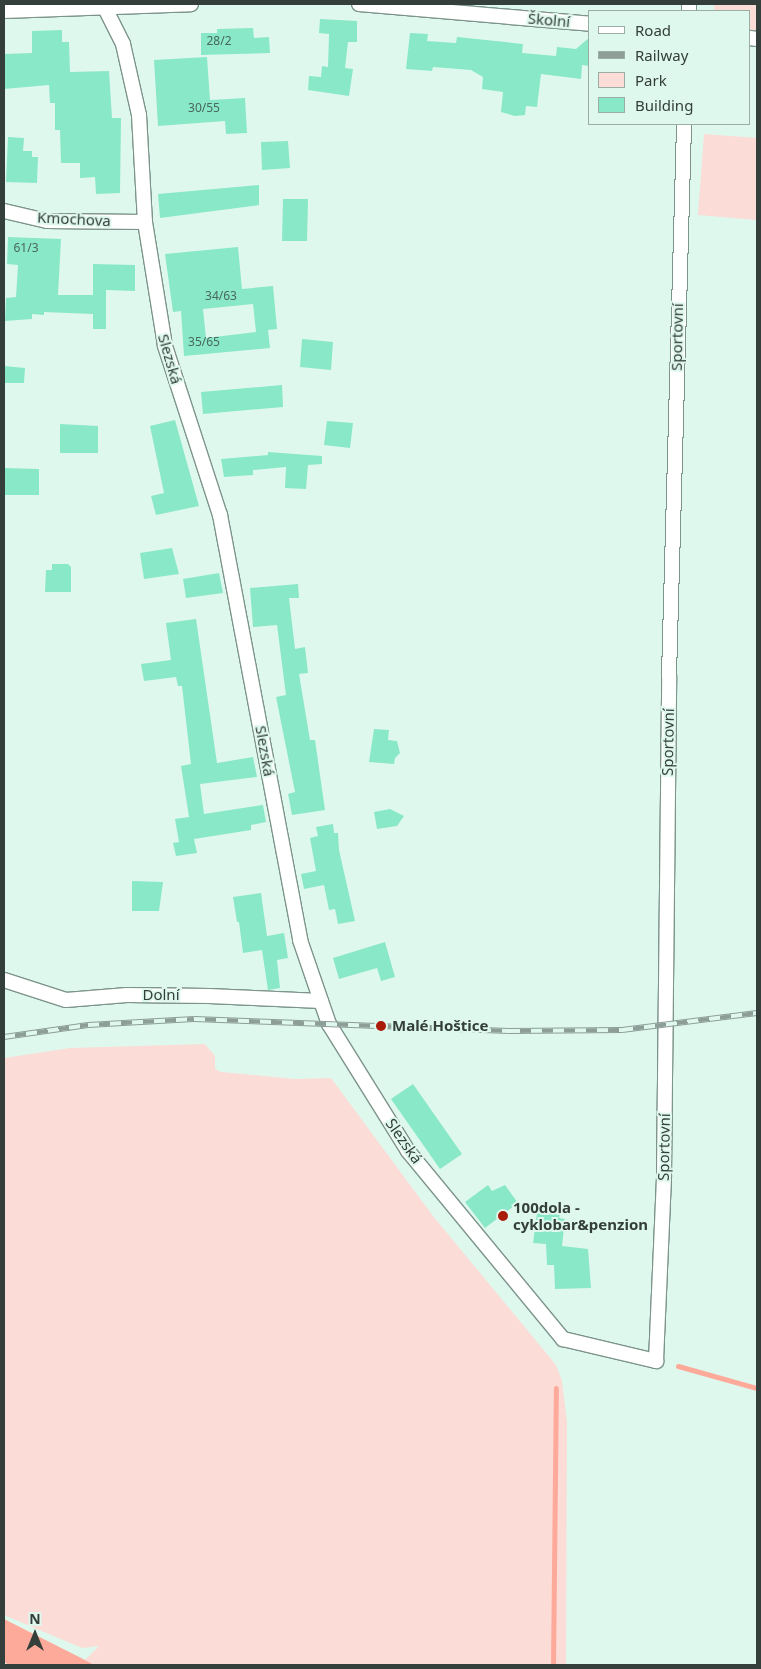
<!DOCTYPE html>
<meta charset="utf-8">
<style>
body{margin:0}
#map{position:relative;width:761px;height:1669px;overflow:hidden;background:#dff8ee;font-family:"Noto Sans",sans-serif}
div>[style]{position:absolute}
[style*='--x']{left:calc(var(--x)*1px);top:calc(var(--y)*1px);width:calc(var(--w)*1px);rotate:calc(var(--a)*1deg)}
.green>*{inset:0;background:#fbdcd6}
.water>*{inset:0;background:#feaa9a}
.stream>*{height:5px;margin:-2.5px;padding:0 2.5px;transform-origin:2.5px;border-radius:2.5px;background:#feaa9a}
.building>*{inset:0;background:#89e8c8}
.roads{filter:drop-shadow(1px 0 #7d948b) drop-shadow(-1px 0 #7d948b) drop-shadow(0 1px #7d948b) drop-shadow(0 -1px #7d948b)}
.minor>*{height:14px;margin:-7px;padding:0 7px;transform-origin:7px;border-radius:7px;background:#fff}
.rail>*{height:5.5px;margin-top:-2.75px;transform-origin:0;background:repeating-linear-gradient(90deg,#dff8ee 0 11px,#8c9e97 0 22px);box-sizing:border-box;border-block:1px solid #8c9e97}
.dots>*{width:14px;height:14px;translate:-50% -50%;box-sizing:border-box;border:2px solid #dff8ee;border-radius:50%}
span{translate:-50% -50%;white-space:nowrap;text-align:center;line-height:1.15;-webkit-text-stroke:4px #dff8ee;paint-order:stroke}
.number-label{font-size:12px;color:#49685e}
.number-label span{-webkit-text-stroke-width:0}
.street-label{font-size:15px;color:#343e3a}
.poi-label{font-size:15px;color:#343e3a;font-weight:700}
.left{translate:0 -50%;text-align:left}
.frame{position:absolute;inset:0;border:5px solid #343e3a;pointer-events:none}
.legend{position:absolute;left:588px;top:10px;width:162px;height:115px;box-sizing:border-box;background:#dff8ee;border:1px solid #9baea6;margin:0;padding:6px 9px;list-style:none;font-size:15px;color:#343e3a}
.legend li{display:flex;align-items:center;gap:10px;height:25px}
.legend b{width:25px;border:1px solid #9baea6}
.north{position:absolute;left:10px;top:1609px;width:50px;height:50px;-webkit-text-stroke:4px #dff8ee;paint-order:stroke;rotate:0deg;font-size:14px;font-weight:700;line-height:20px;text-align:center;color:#343e3a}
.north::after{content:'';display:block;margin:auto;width:18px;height:22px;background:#343e3a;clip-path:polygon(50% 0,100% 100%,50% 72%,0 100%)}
</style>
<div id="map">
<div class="green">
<i style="clip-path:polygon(714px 4px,757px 4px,757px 39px,750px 38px,750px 11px,714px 11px)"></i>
<i style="clip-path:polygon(704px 134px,757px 138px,757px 220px,698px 215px)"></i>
<i style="clip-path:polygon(205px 1044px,215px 1056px,215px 1069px,221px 1072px,295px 1079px,331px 1078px,433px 1216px,556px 1365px,562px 1381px,567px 1422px,566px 1665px,94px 1665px,85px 1660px,99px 1646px,82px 1648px,4px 1615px,4px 1058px,70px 1048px)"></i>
</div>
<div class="water">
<i style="clip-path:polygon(4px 1619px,85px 1660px,94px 1665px,9px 1665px,4px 1662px)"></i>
</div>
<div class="stream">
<i style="--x:678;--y:1366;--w:82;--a:15.6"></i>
<i style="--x:553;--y:1665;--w:277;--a:-89.4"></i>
</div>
<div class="building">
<i style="clip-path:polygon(320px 19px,357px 21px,357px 42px,348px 42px,345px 68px,353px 69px,349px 96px,308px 90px,309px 76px,321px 77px,322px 66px,328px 67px,329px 34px,319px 33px)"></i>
<i style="clip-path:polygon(253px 28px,254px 38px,269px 37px,270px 53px,201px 55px,201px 33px,217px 33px,217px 29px)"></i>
<i style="clip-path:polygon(62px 30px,62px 42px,69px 42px,70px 72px,109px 71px,112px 118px,121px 118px,120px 193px,96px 194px,95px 177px,80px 178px,80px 163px,61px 163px,60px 130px,55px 130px,55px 103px,50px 103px,49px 85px,4px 89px,4px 54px,32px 53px,32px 31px)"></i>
<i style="clip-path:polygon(410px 33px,428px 34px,427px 41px,456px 43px,457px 37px,523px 44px,522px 53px,556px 56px,557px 47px,576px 49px,590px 37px,590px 66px,582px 65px,581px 79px,541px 74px,537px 107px,526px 106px,525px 115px,515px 116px,501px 112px,503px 92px,482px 89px,483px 77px,471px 70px,433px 67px,432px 71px,406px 69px)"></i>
<i style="clip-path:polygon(207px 57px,210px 100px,245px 98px,247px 133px,226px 134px,225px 121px,158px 126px,154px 60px)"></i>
<i style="clip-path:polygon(8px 137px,24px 138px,23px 151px,32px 151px,32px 157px,38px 157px,37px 183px,6px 182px)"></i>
<i style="clip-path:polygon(288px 141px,290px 168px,262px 170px,261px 142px)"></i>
<i style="clip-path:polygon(259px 185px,259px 205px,160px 218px,158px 194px)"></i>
<i style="clip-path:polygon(283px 199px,308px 199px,307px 241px,282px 241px)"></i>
<i style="clip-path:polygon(8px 237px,61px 239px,58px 295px,93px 295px,93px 264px,135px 265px,135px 291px,106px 290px,106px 329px,93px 329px,93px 314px,44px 312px,44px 315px,32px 314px,32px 319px,5px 321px,6px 298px,16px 297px,18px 265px,7px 264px)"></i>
<i style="clip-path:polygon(evenodd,238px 247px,242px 289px,273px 286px,277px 329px,268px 330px,270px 348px,184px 356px,181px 311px,173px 312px,165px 254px,238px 247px,253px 304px,256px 332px,206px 338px,203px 309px,253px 304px)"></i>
<i style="clip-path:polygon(302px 339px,333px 342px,331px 370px,300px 367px)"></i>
<i style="clip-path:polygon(4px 366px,25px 368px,24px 383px,4px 383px)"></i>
<i style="clip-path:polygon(282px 385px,283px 407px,203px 414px,201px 392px)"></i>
<i style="clip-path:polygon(175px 420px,199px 506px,156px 515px,151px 496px,164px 493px,150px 426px)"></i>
<i style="clip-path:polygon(327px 421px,353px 423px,350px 448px,324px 445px)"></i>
<i style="clip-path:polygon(60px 424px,98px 426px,98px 453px,60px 453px)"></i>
<i style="clip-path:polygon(268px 452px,322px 456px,322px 464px,308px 465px,306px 489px,285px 488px,286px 467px,253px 470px,253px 475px,224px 477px,221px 459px,268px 455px)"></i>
<i style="clip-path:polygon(4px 468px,39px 469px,39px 495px,4px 495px)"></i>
<i style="clip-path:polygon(172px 548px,179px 574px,144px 579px,140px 553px)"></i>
<i style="clip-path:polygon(52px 564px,68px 564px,71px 567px,71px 592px,45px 592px,46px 570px,52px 570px)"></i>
<i style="clip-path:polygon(219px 573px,223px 593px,186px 598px,183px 579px)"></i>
<i style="clip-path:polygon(298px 584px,299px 598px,289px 598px,295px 649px,305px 647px,308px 673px,299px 674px,310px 740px,315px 740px,325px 810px,292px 815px,288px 794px,295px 792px,276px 697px,286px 695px,277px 625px,253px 627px,250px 588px)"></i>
<i style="clip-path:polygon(196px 619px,217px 763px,253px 757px,257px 777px,200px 784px,204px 814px,263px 805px,266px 822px,251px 825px,251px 830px,194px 839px,197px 853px,176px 856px,173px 843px,179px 842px,175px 819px,189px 817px,181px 766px,191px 764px,182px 686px,178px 686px,176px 677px,144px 681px,141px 664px,171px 660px,166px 623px)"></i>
<i style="clip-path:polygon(374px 729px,389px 730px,388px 740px,397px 741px,400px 753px,395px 758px,394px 764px,369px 762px)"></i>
<i style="clip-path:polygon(390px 809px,404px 816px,397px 826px,377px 829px,374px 812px)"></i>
<i style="clip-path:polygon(333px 824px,334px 833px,338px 833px,339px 850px,355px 921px,338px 924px,335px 909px,329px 910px,324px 885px,304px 889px,301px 874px,316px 871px,310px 838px,318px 836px,316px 827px)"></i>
<i style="clip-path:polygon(132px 881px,163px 882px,159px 911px,132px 911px)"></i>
<i style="clip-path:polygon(261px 893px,267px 936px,284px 933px,288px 958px,277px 960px,280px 988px,268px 990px,262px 950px,243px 953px,239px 922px,237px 922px,233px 897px)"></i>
<i style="clip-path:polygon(385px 942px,395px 977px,381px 981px,377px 968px,339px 979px,333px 958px)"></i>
<i style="clip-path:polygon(413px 1084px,462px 1154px,440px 1169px,391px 1099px)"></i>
<i style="clip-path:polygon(488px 1185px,492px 1191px,505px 1185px,518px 1203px,485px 1228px,465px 1202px)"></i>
<i style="clip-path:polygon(538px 1205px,561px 1208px,559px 1218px,565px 1219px,562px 1246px,588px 1249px,591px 1288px,555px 1289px,554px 1265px,547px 1265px,546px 1244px,533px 1243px)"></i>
</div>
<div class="roads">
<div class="minor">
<i style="--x:103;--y:4;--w:45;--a:63.4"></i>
<i style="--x:123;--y:44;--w:73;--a:77.3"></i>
<i style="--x:139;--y:115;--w:107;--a:86.8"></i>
<i style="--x:145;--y:222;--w:126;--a:80.8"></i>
<i style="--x:165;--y:346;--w:178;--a:72"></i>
<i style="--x:220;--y:515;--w:432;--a:79.3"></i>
<i style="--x:300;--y:940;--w:89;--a:71"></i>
<i style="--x:329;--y:1024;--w:150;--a:58.1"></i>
<i style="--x:408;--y:1151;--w:244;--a:50.5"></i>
<i style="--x:563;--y:1339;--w:96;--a:13.3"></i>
<i style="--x:656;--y:1361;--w:186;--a:-87.5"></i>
<i style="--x:664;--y:1175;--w:499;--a:-89.4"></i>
<i style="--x:669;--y:676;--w:552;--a:-88.44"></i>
<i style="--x:359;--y:4;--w:232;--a:4.9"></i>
<i style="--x:4;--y:11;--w:187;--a:-2.1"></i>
<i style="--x:689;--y:11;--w:7;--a:-90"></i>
<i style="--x:750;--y:38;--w:7;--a:8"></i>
<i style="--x:4;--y:211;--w:44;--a:13.1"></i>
<i style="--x:47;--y:221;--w:98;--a:0.6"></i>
<i style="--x:4;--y:980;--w:65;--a:17.9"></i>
<i style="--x:66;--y:1000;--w:61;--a:-4.7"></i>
<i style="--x:127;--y:995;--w:82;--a:0.7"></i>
<i style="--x:209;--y:996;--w:112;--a:2.6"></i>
</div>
</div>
<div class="rail">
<i style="--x:4;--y:1037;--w:85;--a:-8.1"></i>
<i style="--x:88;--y:1025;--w:106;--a:-3.2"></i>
<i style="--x:194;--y:1019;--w:315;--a:2.2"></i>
<i style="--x:509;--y:1031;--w:113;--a:-0.5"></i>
<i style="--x:622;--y:1030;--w:136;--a:-7.2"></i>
</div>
<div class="dots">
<i style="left:381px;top:1026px;background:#aa1a09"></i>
<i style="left:503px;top:1216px;background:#aa1a09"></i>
</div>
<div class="number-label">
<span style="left:219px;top:41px">28/2</span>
<span style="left:204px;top:108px">30/55</span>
<span style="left:26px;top:248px">61/3</span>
<span style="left:221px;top:296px">34/63</span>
<span style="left:204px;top:342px">35/65</span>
</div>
<div class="street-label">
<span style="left:549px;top:20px;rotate:5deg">Školní</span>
<span style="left:74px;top:219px;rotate:3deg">Kmochova</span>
<span style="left:677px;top:337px;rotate:-89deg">Sportovní</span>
<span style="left:170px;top:359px;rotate:74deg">Slezská</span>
<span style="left:668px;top:742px;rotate:-89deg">Sportovní</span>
<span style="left:265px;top:751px;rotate:80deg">Slezská</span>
<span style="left:161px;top:995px">Dolní</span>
<span style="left:404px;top:1141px;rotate:55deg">Slezská</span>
<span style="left:664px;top:1147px;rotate:-89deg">Sportovní</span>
</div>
<div class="poi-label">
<span class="left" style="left:392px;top:1026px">Malé Hoštice</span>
<span class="left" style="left:513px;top:1216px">100dola -<br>cyklobar&amp;penzion</span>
</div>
<div class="frame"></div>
<ul class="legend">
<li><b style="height:6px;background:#fff"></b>Road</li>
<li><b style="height:6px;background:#8c9e97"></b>Railway</li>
<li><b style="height:14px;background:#fbdcd6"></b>Park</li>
<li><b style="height:14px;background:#89e8c8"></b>Building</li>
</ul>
<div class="north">N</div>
</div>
